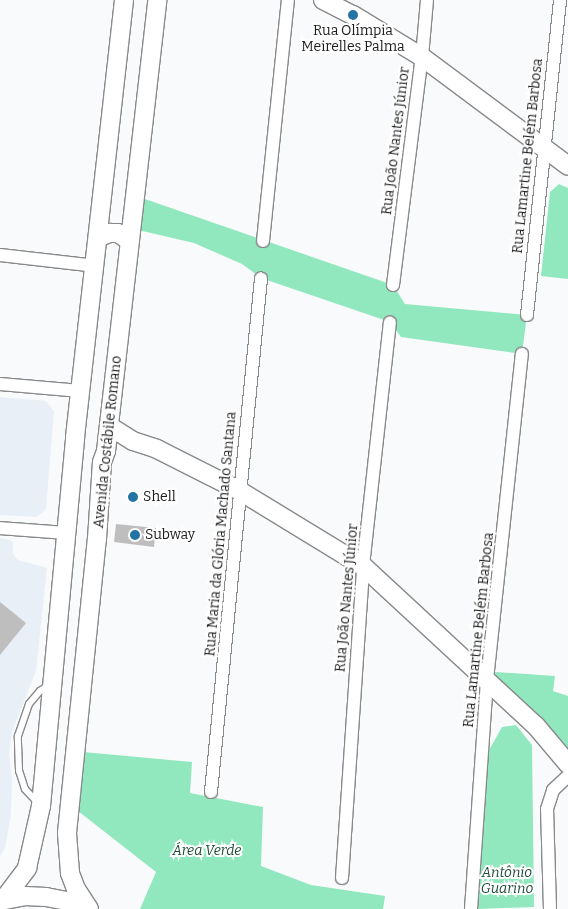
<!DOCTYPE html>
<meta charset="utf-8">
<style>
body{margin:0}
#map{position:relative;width:568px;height:909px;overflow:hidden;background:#f9fafb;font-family:Bitter,serif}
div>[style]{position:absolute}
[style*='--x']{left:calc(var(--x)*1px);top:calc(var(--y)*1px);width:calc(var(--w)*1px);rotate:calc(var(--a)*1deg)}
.built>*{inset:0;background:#e8eff6}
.green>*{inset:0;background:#92e8be}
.building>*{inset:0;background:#bfbebf}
.roads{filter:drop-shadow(1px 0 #88898a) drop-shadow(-1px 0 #88898a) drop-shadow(0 1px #88898a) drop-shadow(0 -1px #88898a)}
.lane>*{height:6px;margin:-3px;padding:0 3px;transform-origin:3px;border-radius:3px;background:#fff}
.street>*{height:12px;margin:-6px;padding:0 6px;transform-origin:6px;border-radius:6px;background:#fff}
.secondary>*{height:18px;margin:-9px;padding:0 9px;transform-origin:9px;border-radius:9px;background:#fff}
.dots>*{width:14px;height:14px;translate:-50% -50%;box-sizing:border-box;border:2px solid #fff;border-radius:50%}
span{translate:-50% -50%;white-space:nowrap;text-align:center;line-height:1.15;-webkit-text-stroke:4px #fff;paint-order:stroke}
.poi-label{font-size:14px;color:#1d1d1e}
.left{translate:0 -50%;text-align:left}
.street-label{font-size:14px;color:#1d1d1e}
.park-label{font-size:14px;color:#204d38;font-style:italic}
</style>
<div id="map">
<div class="built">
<i style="clip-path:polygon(0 397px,46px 401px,54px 411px,46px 509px,37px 517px,0 515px)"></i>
<i style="clip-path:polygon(0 538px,10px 540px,13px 543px,13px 554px,18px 560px,47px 568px,36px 671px,12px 732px,9px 755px,12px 778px,11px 816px,5px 847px,0 857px)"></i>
</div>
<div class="green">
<i style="clip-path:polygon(559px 184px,568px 188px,568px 279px,541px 276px,550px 192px)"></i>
<i style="clip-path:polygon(142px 198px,393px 285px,405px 304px,527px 315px,522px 354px,401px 337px,390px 322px,261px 278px,242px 264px,194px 243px,138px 230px)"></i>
<i style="clip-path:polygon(495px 672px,555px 676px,553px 691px,568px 696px,568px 750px,562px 751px,496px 680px)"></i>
<i style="clip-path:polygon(516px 725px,532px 745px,534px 907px,478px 909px,488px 752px,502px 727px)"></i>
<i style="clip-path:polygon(83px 752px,192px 762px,190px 793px,263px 807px,261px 866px,311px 885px,385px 896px,383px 909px,140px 909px,156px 872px,78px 811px)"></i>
</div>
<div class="building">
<i style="clip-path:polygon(116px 524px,156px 528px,154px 547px,114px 542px)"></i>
<i style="clip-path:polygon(0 602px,26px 623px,0 655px)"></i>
</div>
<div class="roads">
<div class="lane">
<i style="--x:38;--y:803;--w:19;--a:-133"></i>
<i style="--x:25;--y:789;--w:19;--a:-108"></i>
<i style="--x:19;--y:771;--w:35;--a:-92"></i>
<i style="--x:18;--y:736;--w:34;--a:-71"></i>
<i style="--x:29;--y:704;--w:17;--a:-50"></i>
<i style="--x:40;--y:691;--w:11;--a:-34"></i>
</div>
<div class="street">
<i style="--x:263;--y:241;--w:242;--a:-84.1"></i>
<i style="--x:0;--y:255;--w:97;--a:6.5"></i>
<i style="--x:393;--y:285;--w:230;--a:-82.8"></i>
<i style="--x:422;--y:57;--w:57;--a:-85"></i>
<i style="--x:527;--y:315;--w:317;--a:-84"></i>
<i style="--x:0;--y:384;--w:81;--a:4.9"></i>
<i style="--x:0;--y:528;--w:67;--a:4.3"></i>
<i style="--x:211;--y:792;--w:516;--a:-84.44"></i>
<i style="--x:342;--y:878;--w:313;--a:-86.1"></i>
<i style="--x:363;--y:566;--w:245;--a:-83.7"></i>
<i style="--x:471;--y:909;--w:230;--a:-86"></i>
<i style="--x:487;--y:680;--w:328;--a:-83.9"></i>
<i style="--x:550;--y:909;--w:100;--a:-91.7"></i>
<i style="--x:547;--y:809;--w:20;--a:-72"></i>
<i style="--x:553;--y:790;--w:21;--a:-43"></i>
</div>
<div class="secondary">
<i style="--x:323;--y:0;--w:34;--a:27"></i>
<i style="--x:353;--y:15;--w:81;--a:31.3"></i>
<i style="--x:422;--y:57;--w:182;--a:36.7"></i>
<i style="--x:99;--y:237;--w:12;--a:-20"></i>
<i style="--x:110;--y:233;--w:8;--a:0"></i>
<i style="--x:118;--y:233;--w:14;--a:34"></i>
<i style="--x:109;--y:426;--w:28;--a:32"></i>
<i style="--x:133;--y:441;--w:25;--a:18"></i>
<i style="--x:157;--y:449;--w:93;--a:26.8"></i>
<i style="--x:240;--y:491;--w:144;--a:31.4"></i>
<i style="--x:363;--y:566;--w:236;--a:42.8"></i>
<i style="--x:536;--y:726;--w:50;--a:49.9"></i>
<i style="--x:4;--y:899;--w:39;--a:-53"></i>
<i style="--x:27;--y:868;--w:64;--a:-77.3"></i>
<i style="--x:41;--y:806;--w:371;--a:-84.7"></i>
<i style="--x:75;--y:437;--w:440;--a:-83.6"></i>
<i style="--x:0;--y:901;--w:25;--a:-11"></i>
<i style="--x:25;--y:896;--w:21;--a:3"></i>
<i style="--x:46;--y:897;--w:21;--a:11"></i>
<i style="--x:67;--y:901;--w:17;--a:28"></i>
<i style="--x:89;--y:909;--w:24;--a:-123"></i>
<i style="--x:76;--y:889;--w:17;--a:-111"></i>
<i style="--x:70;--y:873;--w:40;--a:-94.3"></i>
<i style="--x:67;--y:833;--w:296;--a:-84.2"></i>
<i style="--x:97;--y:539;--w:77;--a:-86.3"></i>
<i style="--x:102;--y:462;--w:12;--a:-70"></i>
<i style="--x:106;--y:451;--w:454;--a:-83.5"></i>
</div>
</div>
<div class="dots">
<i style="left:353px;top:15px;background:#2373a5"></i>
<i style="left:133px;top:497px;background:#2373a5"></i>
<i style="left:135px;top:535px;background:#2373a5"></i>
</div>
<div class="poi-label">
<span style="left:353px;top:39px">Rua Olímpia<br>Meirelles Palma</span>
<span class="left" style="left:143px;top:497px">Shell</span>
<span class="left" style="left:145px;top:535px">Subway</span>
</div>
<div class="street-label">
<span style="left:396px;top:141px;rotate:-83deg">Rua João Nantes Júnior</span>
<span style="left:528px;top:156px;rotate:-84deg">Rua Lamartine Belém Barbosa</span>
<span style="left:108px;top:442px;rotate:-84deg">Avenida Costábile Romano</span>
<span style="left:221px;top:534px;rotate:-85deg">Rua Maria da Glória Machado Santana</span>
<span style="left:347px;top:598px;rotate:-85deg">Rua João Nantes Júnior</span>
<span style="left:479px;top:630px;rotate:-84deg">Rua Lamartine Belém Barbosa</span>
</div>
<div class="park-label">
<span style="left:207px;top:851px">Área Verde</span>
<span style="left:507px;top:881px">Antônio<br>Guarino</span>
</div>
</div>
